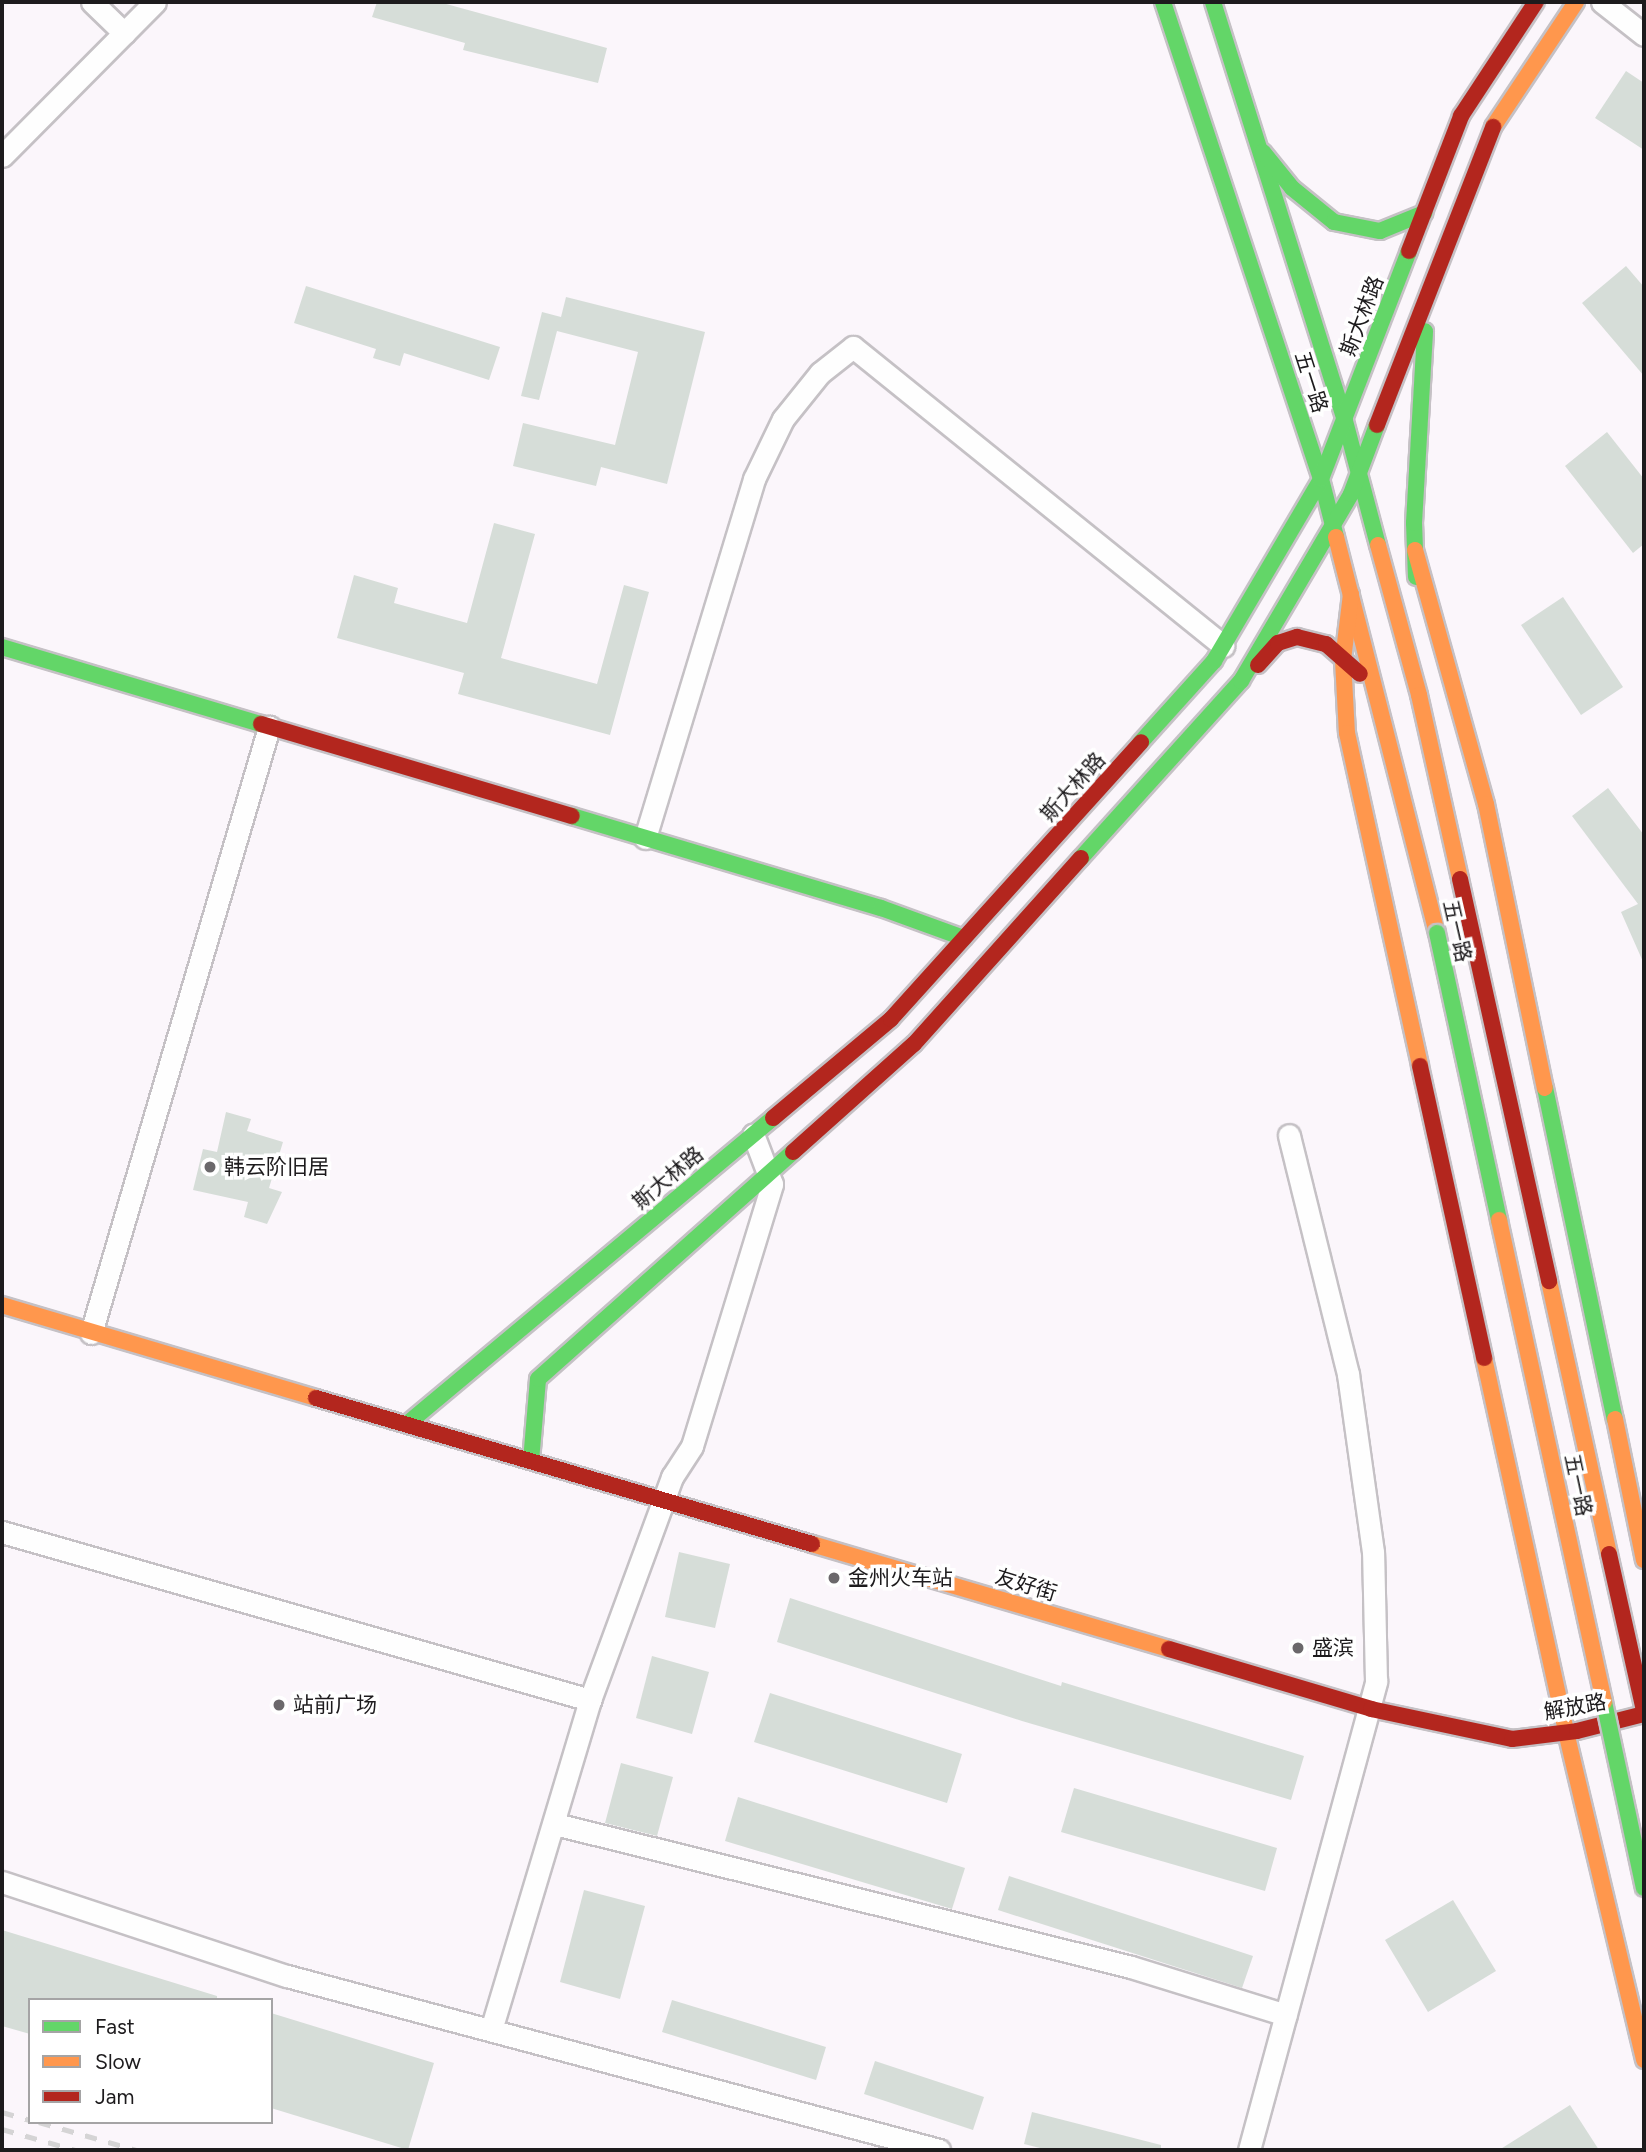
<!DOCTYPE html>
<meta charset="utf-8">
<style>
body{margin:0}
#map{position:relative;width:1646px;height:2152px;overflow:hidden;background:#fbf6fb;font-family:Figtree,"Noto Sans SC",sans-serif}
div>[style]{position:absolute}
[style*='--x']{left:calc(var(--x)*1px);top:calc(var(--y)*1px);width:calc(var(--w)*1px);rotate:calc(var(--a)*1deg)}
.building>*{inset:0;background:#d6ddd8}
.roads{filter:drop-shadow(2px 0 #c5c1c5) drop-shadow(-2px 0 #c5c1c5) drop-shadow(0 2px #c5c1c5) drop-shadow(0 -2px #c5c1c5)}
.street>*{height:21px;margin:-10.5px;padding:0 10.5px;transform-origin:10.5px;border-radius:10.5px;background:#fefefe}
.fast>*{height:16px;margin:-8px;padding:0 8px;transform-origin:8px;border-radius:8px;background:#63d668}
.slow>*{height:16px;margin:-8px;padding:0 8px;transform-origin:8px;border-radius:8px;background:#ff974d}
.jam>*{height:16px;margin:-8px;padding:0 8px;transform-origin:8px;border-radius:8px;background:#b3261e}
.rail>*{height:5px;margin-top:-2.5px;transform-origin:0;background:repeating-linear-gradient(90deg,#d5d4d5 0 12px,transparent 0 24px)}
.bridges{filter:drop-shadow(2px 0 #c5c1c5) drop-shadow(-2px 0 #c5c1c5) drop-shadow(0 2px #c5c1c5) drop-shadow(0 -2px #c5c1c5)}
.fast-bridge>*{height:16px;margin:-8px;padding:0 8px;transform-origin:8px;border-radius:8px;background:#63d668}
.slow-bridge>*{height:16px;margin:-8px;padding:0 8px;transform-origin:8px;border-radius:8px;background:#ff974d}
.dots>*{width:19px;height:19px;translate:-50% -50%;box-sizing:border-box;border:4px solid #fff;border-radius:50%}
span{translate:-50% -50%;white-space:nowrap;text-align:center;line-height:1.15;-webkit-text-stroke:7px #fff;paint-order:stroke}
.street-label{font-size:21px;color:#1d1b1d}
.poi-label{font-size:21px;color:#1d1b1d}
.left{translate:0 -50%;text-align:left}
.frame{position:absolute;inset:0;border:4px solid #1d1b1d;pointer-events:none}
.legend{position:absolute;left:28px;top:1998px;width:245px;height:126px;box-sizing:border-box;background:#fff;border:2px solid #a5a4a5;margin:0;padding:9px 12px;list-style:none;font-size:21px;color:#1d1b1d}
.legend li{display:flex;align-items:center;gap:14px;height:35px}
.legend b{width:35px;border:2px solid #a5a4a5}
</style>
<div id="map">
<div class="building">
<i style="clip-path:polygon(377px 2px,439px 2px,607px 48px,598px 83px,463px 50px,465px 43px,372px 17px)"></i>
<i style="clip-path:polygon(1626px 71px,1644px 83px,1644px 150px,1595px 118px)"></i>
<i style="clip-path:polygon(1626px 266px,1644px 287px,1644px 376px,1582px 303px)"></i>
<i style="clip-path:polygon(306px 286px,500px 347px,489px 380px,404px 353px,400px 366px,373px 358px,376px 349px,294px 323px)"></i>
<i style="clip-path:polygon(566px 297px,705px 332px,667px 484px,601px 467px,596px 486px,513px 466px,523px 423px,615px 445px,638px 352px,557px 331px,539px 400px,521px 396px,542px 312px,561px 317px)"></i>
<i style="clip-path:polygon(1607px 432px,1644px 479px,1644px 544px,1633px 553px,1565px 466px)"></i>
<i style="clip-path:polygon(494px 523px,535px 534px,501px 658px,597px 684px,624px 585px,649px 592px,610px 735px,458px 694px,464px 673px,337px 638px,354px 575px,398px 588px,394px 603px,467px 623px)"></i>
<i style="clip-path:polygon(1563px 597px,1623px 687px,1581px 715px,1521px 625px)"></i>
<i style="clip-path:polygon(1608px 788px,1644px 835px,1644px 964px,1621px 912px,1638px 904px,1572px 816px)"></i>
<i style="clip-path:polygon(226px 1112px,251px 1119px,247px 1131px,283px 1142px,269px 1188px,282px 1192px,267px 1224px,244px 1217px,248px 1202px,193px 1190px,203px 1149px,217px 1152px)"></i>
<i style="clip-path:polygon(679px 1552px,730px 1564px,715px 1628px,665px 1617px)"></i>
<i style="clip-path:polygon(790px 1598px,1061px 1686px,1062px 1682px,1304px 1756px,1291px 1800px,1022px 1721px,777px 1642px)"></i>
<i style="clip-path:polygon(652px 1656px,709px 1672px,692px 1734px,636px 1718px)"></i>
<i style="clip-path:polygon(770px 1693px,962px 1754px,947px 1803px,754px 1742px)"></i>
<i style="clip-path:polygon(621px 1763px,673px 1777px,657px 1836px,605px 1823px)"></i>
<i style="clip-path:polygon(1074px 1788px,1277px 1848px,1265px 1891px,1061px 1832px)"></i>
<i style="clip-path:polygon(738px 1797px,965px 1868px,952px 1909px,725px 1841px)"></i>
<i style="clip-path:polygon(1009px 1876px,1253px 1956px,1242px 1988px,998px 1910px)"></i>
<i style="clip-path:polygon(584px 1890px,645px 1906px,620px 1999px,560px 1982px)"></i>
<i style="clip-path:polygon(1453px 1900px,1496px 1971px,1428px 2012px,1385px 1940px)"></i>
<i style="clip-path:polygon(2px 1930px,217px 1996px,217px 2000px,30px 2000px,30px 2034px,2px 2026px)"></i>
<i style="clip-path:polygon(672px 2000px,826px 2047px,816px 2080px,662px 2032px)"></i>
<i style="clip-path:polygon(271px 2013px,434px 2063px,408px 2150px,271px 2108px)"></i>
<i style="clip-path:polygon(875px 2061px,984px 2097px,973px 2130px,864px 2094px)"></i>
<i style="clip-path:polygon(1570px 2105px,1599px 2150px,1499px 2150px)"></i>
<i style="clip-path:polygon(1032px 2112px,1161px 2145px,1161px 2150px,1048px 2150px,1024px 2144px)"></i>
</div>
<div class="roads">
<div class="street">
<i style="--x:92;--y:2;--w:45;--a:44.1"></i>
<i style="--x:1602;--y:2;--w:53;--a:38.2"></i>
<i style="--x:2;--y:156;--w:217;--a:-45.2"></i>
<i style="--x:645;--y:838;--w:375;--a:-73.1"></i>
<i style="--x:754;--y:479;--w:67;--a:-64.2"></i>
<i style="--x:783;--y:419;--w:59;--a:-51.2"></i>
<i style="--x:820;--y:373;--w:42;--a:-38.2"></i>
<i style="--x:853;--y:347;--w:476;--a:38.9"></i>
<i style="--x:91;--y:1333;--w:632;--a:-73.63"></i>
<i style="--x:2;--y:1532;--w:612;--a:15.95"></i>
<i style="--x:555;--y:1824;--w:593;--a:13.94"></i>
<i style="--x:1131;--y:1967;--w:162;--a:17.2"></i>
<i style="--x:2;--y:1882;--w:300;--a:18.3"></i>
<i style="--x:287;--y:1976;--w:675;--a:14.94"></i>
<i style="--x:491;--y:2030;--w:345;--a:-73.3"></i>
<i style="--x:590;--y:1700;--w:238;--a:-69.8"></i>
<i style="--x:672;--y:1477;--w:37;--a:-57"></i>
<i style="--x:692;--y:1446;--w:274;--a:-73"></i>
<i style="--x:772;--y:1184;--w:53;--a:-110.8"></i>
<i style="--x:1249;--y:2150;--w:486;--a:-74.8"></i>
<i style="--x:1376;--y:1681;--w:129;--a:-91.3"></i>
<i style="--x:1373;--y:1552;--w:180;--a:-98"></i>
<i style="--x:1348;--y:1374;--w:246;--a:-103.9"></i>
</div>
<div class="fast">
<i style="--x:1163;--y:2;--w:502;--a:71.67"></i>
<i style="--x:1321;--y:479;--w:60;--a:75.5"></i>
<i style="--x:1213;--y:2;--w:439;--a:72.5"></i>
<i style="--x:1345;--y:421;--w:128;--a:75.1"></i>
<i style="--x:1263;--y:152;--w:46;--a:51.1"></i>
<i style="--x:1292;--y:188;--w:54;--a:39"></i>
<i style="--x:1334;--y:222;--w:47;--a:11.1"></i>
<i style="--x:1380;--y:231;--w:48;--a:-22.2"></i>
<i style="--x:1416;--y:577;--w:54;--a:-92.1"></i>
<i style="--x:1414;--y:523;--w:192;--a:-86.7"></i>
<i style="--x:2;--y:647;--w:270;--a:16.6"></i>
<i style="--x:1141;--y:742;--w:109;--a:-48"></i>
<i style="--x:1214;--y:661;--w:211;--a:-59.5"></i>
<i style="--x:1321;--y:479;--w:244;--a:-68.9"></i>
<i style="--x:572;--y:816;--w:322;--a:16.6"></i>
<i style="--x:881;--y:908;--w:88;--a:19.9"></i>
<i style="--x:1081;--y:858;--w:239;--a:-47.9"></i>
<i style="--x:1241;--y:681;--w:217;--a:-59.5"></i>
<i style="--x:1351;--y:494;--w:74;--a:-69.4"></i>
<i style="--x:1545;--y:1088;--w:338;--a:78.1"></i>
<i style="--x:407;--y:1424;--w:477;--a:-39.9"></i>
<i style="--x:531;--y:1461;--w:82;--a:-85.1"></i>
<i style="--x:538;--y:1379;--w:341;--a:-41.7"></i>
</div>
<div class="slow">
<i style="--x:1493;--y:127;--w:150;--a:-56.4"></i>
<i style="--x:1336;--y:537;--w:409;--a:75.7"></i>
<i style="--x:1378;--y:545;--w:156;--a:74.7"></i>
<i style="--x:1419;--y:695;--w:189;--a:77.4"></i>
<i style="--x:1415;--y:550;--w:264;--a:74.4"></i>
<i style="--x:1486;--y:804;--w:290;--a:78.3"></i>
<i style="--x:1351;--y:594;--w:66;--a:96.9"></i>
<i style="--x:1343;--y:660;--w:73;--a:86.9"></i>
<i style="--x:1347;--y:733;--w:341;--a:77.6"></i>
<i style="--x:1549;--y:1281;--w:280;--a:77.6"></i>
<i style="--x:2;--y:1305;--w:327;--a:16.5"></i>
<i style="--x:1484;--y:1358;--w:383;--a:77.6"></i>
<i style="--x:1615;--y:1419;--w:144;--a:78.4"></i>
<i style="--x:812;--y:1544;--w:372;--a:16.4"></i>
<i style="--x:1566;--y:1732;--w:337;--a:76.6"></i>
</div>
<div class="jam">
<i style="--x:1409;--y:251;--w:145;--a:-68.9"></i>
<i style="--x:1461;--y:116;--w:136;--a:-56.7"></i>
<i style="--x:1377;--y:425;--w:320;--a:-68.7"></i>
<i style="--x:1258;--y:665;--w:30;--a:-48"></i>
<i style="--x:1278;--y:643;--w:20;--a:-18"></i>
<i style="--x:1297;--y:637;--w:30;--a:14"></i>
<i style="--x:1326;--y:644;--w:45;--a:41.4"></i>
<i style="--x:261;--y:724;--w:324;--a:16.5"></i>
<i style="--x:1460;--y:879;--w:412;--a:77.5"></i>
<i style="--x:1420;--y:1066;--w:299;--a:77.6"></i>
<i style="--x:773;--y:1118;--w:154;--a:-40"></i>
<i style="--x:891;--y:1019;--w:373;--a:-47.9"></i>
<i style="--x:793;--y:1152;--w:162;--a:-41.8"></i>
<i style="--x:914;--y:1044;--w:250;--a:-48.1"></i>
<i style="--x:316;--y:1398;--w:517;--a:16.4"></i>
<i style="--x:1609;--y:1554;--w:160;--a:77.4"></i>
<i style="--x:1169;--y:1649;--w:211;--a:16.5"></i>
<i style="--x:1371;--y:1709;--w:144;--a:12"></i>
<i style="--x:1512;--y:1739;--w:65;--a:-7"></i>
<i style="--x:1577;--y:1731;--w:69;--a:-14.2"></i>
</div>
</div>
<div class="rail">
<i style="--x:2;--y:2112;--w:29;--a:16"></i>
<i style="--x:39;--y:2122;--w:101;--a:16.1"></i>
<i style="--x:2;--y:2129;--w:76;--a:16"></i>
</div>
<div class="bridges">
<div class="fast-bridge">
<i style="--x:1437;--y:933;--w:294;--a:77.8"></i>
<i style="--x:1604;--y:1702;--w:190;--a:77.9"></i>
</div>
<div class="slow-bridge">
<i style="--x:1499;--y:1220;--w:493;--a:77.7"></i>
</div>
</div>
<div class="dots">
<i style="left:210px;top:1167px;background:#6b686b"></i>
<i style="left:834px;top:1578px;background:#6b686b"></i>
<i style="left:1298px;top:1648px;background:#6b686b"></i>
<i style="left:279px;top:1705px;background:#6b686b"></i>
</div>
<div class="street-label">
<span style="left:1362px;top:316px;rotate:-69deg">斯大林路</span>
<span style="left:1311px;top:382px;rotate:72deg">五一路</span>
<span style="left:1073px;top:787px;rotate:-48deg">斯大林路</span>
<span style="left:1457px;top:931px;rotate:77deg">五一路</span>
<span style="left:668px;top:1178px;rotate:-40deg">斯大林路</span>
<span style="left:1578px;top:1485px;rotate:78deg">五一路</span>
<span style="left:1026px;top:1585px;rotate:17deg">友好街</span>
<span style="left:1575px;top:1707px;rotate:-10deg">解放路</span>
</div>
<div class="poi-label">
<span class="left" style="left:224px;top:1167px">韩云阶旧居</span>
<span class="left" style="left:848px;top:1578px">金州火车站</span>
<span class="left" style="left:1312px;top:1648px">盛滨</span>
<span class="left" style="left:293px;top:1705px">站前广场</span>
</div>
<div class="frame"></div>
<ul class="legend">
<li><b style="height:9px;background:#63d668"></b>Fast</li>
<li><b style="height:9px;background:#ff974d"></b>Slow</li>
<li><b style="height:9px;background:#b3261e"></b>Jam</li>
</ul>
</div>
